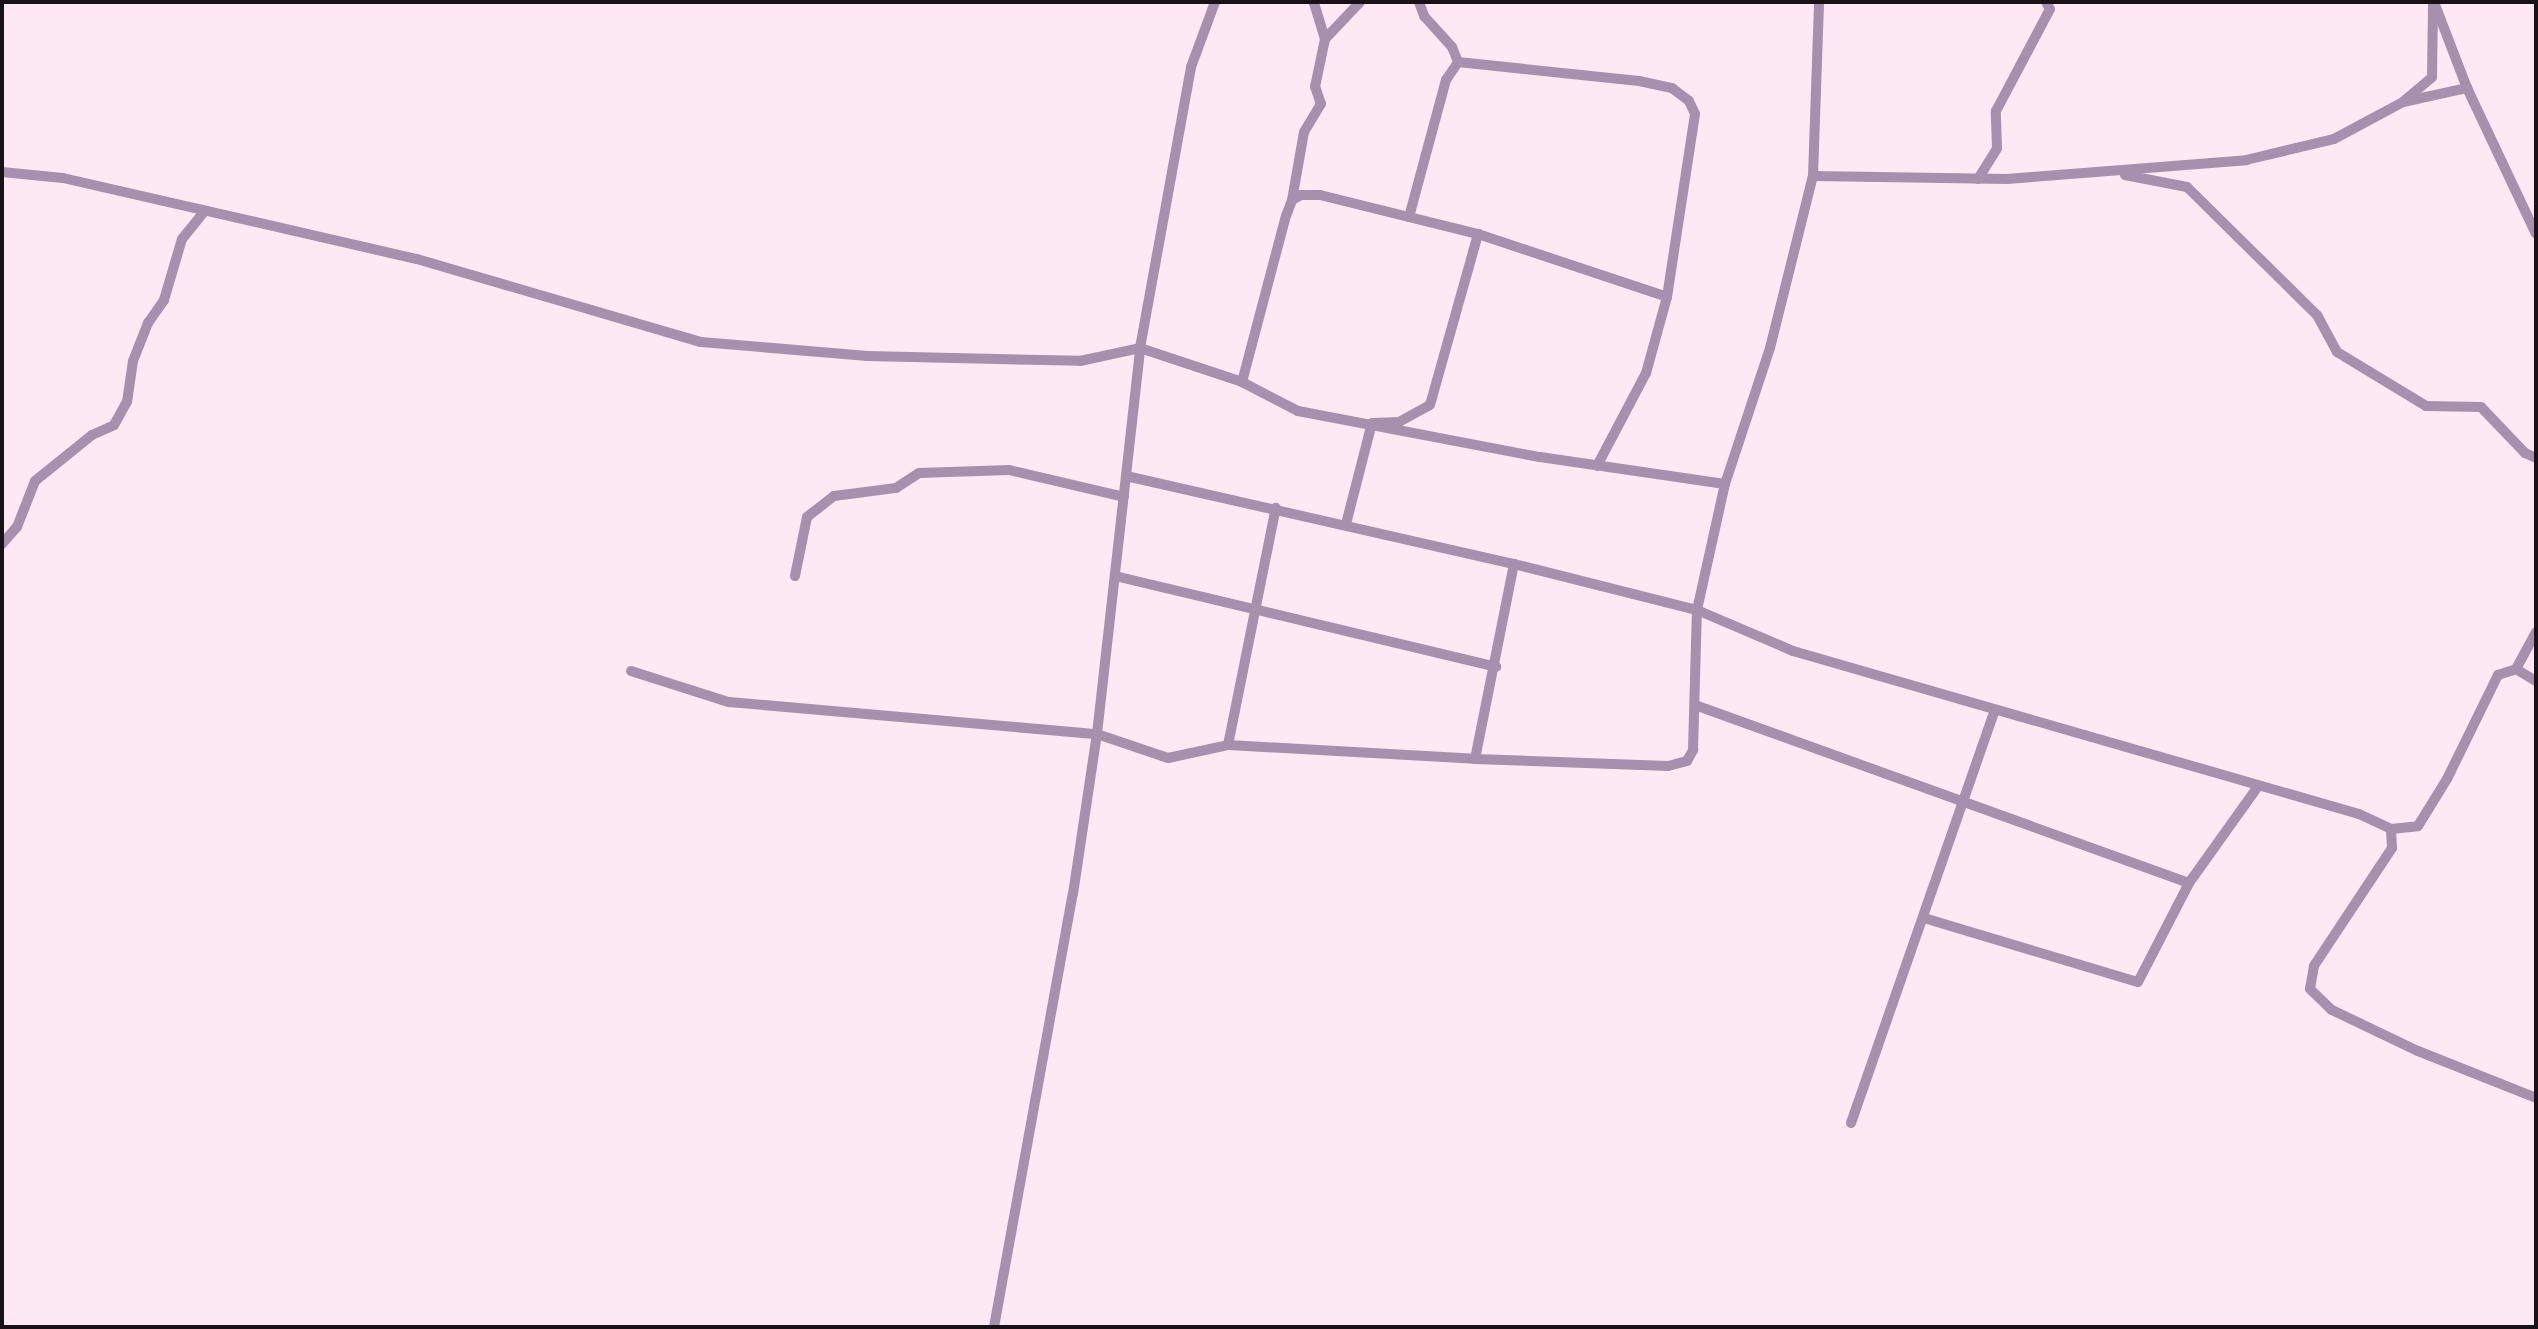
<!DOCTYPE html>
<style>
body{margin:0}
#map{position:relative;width:2538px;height:1329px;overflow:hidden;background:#fce9f4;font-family:Inter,sans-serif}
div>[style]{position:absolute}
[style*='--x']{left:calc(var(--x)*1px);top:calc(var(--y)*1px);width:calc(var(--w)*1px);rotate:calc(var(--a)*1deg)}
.minor>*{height:10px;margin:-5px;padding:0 5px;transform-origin:5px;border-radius:5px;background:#a790ad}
span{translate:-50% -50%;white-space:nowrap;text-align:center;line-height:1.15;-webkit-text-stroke:5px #fff;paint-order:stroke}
.frame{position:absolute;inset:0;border:4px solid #181115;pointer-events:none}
</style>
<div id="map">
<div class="minor">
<i style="--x:1419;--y:2;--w:15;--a:70"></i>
<i style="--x:1424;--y:16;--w:42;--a:47.9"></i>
<i style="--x:1452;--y:47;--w:16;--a:68"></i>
<i style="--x:2434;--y:2;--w:92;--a:69"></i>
<i style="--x:2467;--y:88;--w:161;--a:64.7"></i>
<i style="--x:1325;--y:39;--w:51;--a:-46.6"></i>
<i style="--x:2405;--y:100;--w:35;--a:-40"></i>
<i style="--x:2432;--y:77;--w:72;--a:-89.2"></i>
<i style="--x:2;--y:172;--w:61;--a:5.6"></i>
<i style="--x:63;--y:178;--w:363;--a:12.9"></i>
<i style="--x:417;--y:259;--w:296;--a:16.3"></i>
<i style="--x:701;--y:342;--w:167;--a:4.8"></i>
<i style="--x:867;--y:356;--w:213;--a:1.3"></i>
<i style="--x:1080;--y:361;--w:61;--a:-12.2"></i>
<i style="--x:1140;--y:348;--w:108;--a:18.4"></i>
<i style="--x:1242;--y:382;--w:63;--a:27.4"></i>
<i style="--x:1298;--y:411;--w:246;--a:10.8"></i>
<i style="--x:1540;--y:457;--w:187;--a:8.3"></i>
<i style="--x:2125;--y:175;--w:63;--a:11"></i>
<i style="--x:2187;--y:187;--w:182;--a:44.6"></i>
<i style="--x:2317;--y:315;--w:42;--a:61.6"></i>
<i style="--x:2337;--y:352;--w:104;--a:31.2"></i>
<i style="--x:2426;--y:406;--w:55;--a:1"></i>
<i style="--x:2481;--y:407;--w:64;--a:46.3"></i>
<i style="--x:2525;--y:453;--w:12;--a:24"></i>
<i style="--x:1813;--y:176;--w:194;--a:0.9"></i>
<i style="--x:2007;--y:179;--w:240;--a:-4.5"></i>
<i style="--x:2246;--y:160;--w:90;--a:-13.4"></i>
<i style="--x:2334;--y:139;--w:78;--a:-28.2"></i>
<i style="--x:2403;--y:102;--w:66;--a:-12.3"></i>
<i style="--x:1978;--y:179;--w:36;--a:-58"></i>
<i style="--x:1997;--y:148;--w:37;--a:-92"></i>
<i style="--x:1996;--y:111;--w:115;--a:-62.1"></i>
<i style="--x:2050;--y:9;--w:8;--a:-120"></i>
<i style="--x:1292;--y:200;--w:69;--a:-80"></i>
<i style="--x:1304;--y:132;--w:33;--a:-59"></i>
<i style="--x:1321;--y:104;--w:18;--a:-109"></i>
<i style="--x:1315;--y:87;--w:49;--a:-78.2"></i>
<i style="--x:1325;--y:39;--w:39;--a:-107"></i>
<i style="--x:1409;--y:217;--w:142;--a:-74.9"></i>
<i style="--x:1446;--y:80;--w:22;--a:-56"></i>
<i style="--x:1458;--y:62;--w:182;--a:6"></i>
<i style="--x:1639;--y:81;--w:34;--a:12"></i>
<i style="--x:1672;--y:88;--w:21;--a:37"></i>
<i style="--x:1689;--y:101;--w:14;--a:65"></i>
<i style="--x:1695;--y:114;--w:185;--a:98.7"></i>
<i style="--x:1667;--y:297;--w:79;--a:105.4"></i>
<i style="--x:1646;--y:373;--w:105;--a:117.8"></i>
<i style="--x:1242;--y:382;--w:172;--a:-75.2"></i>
<i style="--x:1286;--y:216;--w:17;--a:-69"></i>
<i style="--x:1292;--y:200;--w:10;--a:-29"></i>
<i style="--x:1301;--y:195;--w:19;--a:0"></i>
<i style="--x:1320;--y:195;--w:163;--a:13.9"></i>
<i style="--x:1478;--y:234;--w:199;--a:18.4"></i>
<i style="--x:1126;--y:476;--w:398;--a:12.8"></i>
<i style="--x:1514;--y:564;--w:189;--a:14.1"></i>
<i style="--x:1697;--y:610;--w:104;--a:23.1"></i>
<i style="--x:1793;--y:651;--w:589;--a:16.07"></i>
<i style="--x:2359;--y:814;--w:35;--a:25"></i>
<i style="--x:2391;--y:829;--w:27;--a:-6"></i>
<i style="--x:2418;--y:826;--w:55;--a:-58.3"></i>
<i style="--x:2447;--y:779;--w:116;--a:-63.9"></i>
<i style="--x:2498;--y:675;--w:19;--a:-18"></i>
<i style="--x:2516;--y:669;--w:42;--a:-61.6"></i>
<i style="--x:1346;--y:524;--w:104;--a:-75.6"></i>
<i style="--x:1372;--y:423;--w:27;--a:-2"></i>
<i style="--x:1399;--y:422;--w:35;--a:-29"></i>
<i style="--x:1430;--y:405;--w:178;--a:-74.3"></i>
<i style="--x:2;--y:544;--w:23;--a:-49"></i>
<i style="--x:17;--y:527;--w:49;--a:-68.6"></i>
<i style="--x:35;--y:481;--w:73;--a:-38.9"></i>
<i style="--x:92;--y:435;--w:24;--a:-24"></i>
<i style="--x:114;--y:425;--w:26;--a:-61"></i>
<i style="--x:127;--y:402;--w:41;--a:-81.7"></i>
<i style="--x:133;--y:361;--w:41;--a:-68.5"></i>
<i style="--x:148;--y:323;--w:28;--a:-55"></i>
<i style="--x:164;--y:300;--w:64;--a:-73.6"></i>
<i style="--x:182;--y:239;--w:36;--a:-51"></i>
<i style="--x:795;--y:576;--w:60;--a:-78.5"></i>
<i style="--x:807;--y:517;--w:34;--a:-38"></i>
<i style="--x:834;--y:496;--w:63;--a:-7.4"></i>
<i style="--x:896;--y:488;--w:27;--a:-33"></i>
<i style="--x:919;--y:473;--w:90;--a:-1.9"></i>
<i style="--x:1009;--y:470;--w:118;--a:13.2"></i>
<i style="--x:1115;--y:576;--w:392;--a:13.4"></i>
<i style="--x:2516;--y:669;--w:23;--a:31"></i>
<i style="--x:631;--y:671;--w:103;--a:17.6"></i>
<i style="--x:729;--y:702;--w:369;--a:5"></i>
<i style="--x:1097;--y:734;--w:75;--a:18.7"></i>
<i style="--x:1168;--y:758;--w:61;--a:-12.2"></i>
<i style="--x:1228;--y:745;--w:247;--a:3.2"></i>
<i style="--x:1475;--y:759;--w:193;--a:2.1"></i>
<i style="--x:1668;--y:766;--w:20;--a:-15"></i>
<i style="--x:1687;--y:761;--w:13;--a:-61"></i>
<i style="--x:1693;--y:750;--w:140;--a:-88.4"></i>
<i style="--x:1697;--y:610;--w:129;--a:-77.5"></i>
<i style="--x:1725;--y:484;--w:143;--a:-71.7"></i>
<i style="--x:1770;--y:348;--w:177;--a:-76"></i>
<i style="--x:1813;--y:176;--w:174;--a:-88"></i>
<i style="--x:1695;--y:705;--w:525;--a:19.82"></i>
<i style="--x:1228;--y:745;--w:242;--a:-78.6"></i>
<i style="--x:1475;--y:759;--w:199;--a:-78.7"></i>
<i style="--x:2391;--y:829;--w:19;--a:87"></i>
<i style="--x:2392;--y:848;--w:141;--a:123.5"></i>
<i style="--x:2314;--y:966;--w:23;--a:100"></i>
<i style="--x:2310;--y:989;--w:30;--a:44"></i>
<i style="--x:2332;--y:1010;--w:95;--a:25.5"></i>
<i style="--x:2418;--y:1051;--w:127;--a:21.7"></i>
<i style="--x:1924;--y:918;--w:223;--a:16.7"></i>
<i style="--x:2138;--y:982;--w:111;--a:-62.7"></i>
<i style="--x:2189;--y:883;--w:120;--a:-54.5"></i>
<i style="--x:1851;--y:1123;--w:437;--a:-70.8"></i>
<i style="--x:994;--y:1327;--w:440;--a:-79.7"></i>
<i style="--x:1073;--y:894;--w:162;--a:-81.5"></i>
<i style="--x:1097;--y:734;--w:388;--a:-83.6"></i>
<i style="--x:1140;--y:348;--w:286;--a:-79.7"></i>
<i style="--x:1191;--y:67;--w:69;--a:-69.7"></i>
</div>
<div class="frame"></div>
</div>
